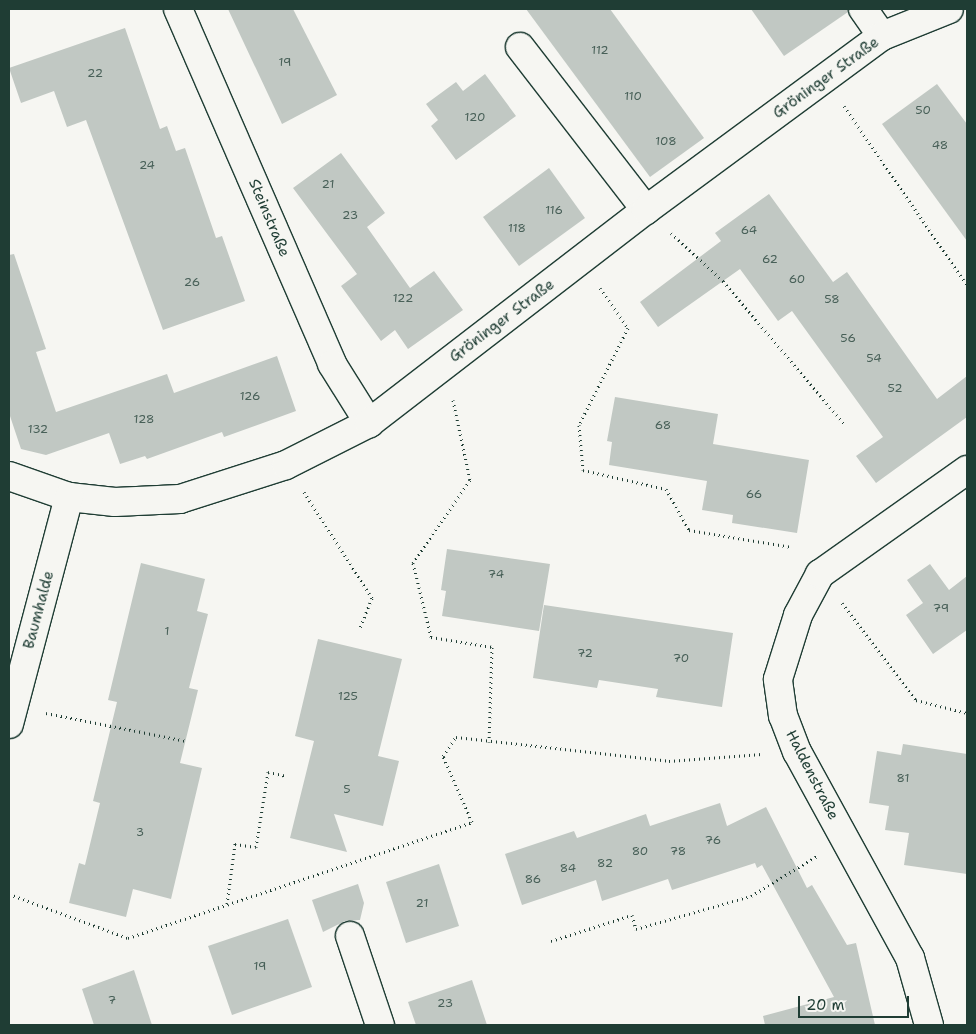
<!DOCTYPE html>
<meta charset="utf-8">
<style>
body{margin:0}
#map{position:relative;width:976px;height:1034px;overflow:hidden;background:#f6f6f2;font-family:"Shantell Sans",sans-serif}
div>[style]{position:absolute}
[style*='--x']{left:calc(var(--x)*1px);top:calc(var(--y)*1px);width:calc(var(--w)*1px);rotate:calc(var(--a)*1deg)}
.building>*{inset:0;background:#c1c8c3}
.path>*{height:3px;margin-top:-1.5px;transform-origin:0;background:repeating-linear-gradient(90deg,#1f3d34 0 1px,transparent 0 5px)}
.roads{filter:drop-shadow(1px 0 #1f3d34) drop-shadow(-1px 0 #1f3d34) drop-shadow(0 1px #1f3d34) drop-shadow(0 -1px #1f3d34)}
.minor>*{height:28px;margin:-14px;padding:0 14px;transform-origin:14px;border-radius:14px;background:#f6f6f2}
span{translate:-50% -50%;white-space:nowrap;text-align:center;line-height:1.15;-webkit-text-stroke:5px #f6f6f2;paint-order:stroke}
.number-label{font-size:12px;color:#486058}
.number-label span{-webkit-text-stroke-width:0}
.street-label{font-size:15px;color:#1f3d34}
.frame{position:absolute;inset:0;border:10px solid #1f3d34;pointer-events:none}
.scale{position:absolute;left:798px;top:996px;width:111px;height:22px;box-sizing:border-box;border:2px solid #1f3d34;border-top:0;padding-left:6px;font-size:15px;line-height:18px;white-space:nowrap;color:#1f3d34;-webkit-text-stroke:4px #f6f6f2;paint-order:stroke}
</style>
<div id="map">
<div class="building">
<i style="clip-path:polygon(228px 9px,293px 9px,337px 95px,282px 124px)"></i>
<i style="clip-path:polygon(526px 9px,610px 9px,704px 138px,650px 177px)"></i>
<i style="clip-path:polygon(751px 9px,848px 9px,848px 12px,784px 56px)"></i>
<i style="clip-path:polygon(125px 28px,160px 129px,167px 126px,176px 151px,185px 148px,216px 238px,222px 236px,245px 301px,163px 330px,86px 120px,67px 127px,54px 91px,21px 103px,9px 68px)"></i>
<i style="clip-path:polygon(485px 74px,516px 116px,456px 160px,431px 126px,438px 120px,426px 104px,456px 82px,463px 91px)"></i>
<i style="clip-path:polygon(937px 84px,967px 124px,967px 241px,882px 124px)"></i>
<i style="clip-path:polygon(341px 153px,385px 213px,367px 227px,410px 288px,434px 271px,463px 310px,408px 349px,395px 330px,381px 341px,341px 286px,357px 274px,293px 188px)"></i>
<i style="clip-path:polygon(549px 168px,585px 218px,519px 266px,483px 217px)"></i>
<i style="clip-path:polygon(769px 194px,833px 282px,847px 272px,937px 399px,967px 376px,967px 417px,876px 483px,856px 456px,883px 437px,792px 311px,778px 321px,740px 269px,658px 327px,640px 302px,721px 241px,715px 233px)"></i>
<i style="clip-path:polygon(14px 254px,46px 349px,36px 352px,56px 412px,167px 374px,174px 393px,277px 356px,296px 411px,224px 437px,222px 432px,147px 459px,145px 456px,120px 464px,109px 433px,46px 455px,21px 449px,9px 413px,9px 255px)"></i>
<i style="clip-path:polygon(615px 397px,718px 414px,713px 444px,809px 460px,797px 533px,732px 523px,733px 515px,702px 510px,707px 481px,609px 465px,612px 442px,607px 441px)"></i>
<i style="clip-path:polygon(447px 549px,550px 564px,539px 631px,442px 616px,446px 591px,441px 590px)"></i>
<i style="clip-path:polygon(141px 563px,205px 579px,197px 611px,208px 614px,189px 688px,198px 690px,180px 763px,202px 768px,171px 899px,133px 889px,126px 917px,69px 903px,79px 863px,85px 865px,100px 803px,93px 801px,117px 702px,108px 700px)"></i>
<i style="clip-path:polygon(930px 564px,949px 590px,967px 576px,967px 630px,933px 654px,906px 615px,923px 603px,907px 580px)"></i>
<i style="clip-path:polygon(544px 605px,733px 633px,722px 707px,656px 697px,658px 689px,599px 680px,597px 688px,533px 678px)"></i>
<i style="clip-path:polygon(318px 639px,402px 659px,378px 756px,399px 761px,383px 826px,334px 814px,347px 852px,290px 838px,314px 741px,295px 736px)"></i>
<i style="clip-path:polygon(903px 744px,967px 754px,967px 874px,904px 865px,909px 833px,885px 830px,889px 806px,869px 803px,877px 751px,901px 755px)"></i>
<i style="clip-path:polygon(720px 803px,727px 826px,766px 807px,807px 888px,812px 885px,847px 945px,856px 943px,875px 1025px,765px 1025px,763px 1016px,834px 997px,762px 865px,757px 868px,755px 863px,672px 890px,668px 879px,602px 901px,596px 880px,522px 905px,505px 854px,574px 831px,577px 838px,646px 814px,650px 826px)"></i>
<i style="clip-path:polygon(439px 864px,459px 926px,406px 943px,386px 882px)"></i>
<i style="clip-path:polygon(358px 884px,364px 903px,360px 920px,345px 921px,323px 932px,312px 900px)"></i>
<i style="clip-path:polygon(288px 919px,312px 987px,232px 1015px,208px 946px)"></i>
<i style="clip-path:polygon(134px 970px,152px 1025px,94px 1025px,82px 989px)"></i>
<i style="clip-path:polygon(472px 980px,487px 1025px,416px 1025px,408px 1002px)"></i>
</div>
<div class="path">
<i style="--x:844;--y:106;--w:217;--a:55.5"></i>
<i style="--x:671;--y:233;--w:71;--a:42.7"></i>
<i style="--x:723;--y:281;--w:189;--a:49.7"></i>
<i style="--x:600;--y:288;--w:49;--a:55"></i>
<i style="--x:628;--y:328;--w:109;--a:116.8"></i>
<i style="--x:579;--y:425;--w:45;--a:84.9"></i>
<i style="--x:583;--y:470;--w:85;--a:12.9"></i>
<i style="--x:666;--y:489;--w:47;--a:60.7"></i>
<i style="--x:689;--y:530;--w:104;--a:9.4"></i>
<i style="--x:453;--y:400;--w:82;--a:78"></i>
<i style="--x:470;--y:480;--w:101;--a:124.5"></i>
<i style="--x:413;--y:563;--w:76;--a:76.3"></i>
<i style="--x:431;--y:637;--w:62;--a:9.3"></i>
<i style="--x:492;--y:647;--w:95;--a:91.8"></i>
<i style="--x:304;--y:492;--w:126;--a:57.3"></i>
<i style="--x:372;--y:598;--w:32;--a:112"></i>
<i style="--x:842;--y:603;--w:122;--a:52.7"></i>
<i style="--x:916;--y:700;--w:53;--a:14.3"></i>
<i style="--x:46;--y:713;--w:143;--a:11.3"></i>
<i style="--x:9;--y:894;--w:127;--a:20.3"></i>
<i style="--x:128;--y:938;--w:363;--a:-18.6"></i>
<i style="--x:472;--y:822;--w:72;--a:-113.7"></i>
<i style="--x:443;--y:756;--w:23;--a:-56"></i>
<i style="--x:456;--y:737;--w:214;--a:6.4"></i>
<i style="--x:669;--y:761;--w:93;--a:-4.3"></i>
<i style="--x:227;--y:904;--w:61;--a:-82.4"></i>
<i style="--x:235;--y:844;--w:21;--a:8"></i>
<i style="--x:256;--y:847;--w:76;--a:-80.9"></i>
<i style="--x:268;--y:772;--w:19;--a:12"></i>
<i style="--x:551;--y:941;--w:85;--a:-17.8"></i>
<i style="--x:632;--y:915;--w:15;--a:74"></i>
<i style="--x:636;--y:929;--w:120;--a:-16"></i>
<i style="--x:751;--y:896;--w:77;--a:-31.2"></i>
</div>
<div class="roads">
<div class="minor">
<i style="--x:178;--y:9;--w:387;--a:66.5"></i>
<i style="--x:332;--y:364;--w:70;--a:57.9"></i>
<i style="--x:863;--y:9;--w:33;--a:55"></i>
<i style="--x:520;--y:47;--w:206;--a:52.3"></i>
<i style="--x:9;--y:476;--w:64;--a:19.3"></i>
<i style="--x:69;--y:497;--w:46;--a:6.2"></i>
<i style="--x:115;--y:502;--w:65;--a:-2.6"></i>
<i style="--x:180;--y:499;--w:111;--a:-17.8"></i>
<i style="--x:286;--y:465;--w:93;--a:-26.8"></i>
<i style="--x:369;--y:423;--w:349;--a:-37.6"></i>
<i style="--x:646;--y:210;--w:293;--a:-36.4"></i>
<i style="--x:882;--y:36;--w:72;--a:-21.9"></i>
<i style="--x:9;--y:724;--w:235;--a:-75.2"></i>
<i style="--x:350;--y:936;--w:94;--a:71.4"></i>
<i style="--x:929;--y:1025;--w:70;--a:-105.8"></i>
<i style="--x:910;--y:958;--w:235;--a:-118.7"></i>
<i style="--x:797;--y:752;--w:39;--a:-111"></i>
<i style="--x:783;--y:716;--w:37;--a:-98"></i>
<i style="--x:778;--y:679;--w:67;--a:-72.6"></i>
<i style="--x:798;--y:615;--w:47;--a:-61.8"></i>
<i style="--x:820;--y:574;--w:180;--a:-35.3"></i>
</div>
</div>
<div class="number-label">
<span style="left:600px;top:51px">112</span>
<span style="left:285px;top:63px">19</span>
<span style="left:95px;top:74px">22</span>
<span style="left:633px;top:97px">110</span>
<span style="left:923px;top:111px">50</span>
<span style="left:475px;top:118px">120</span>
<span style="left:666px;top:142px">108</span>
<span style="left:940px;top:146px">48</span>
<span style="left:147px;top:166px">24</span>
<span style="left:328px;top:185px">21</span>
<span style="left:554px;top:211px">116</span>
<span style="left:350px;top:216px">23</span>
<span style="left:517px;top:229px">118</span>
<span style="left:749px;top:231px">64</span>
<span style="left:770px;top:260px">62</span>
<span style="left:797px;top:280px">60</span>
<span style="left:192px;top:283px">26</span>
<span style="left:403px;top:299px">122</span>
<span style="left:832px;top:300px">58</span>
<span style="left:848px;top:339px">56</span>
<span style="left:874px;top:359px">54</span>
<span style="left:895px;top:389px">52</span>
<span style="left:250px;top:397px">126</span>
<span style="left:144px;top:420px">128</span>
<span style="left:663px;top:426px">68</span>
<span style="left:38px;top:430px">132</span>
<span style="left:754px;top:495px">66</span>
<span style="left:496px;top:575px">74</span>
<span style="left:941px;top:609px">79</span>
<span style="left:167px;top:632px">1</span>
<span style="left:585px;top:654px">72</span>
<span style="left:681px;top:659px">70</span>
<span style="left:348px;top:697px">125</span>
<span style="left:903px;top:779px">81</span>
<span style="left:347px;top:790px">5</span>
<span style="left:140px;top:833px">3</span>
<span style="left:713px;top:841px">76</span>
<span style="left:640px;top:852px">80</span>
<span style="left:678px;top:852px">78</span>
<span style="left:605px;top:864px">82</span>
<span style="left:568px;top:869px">84</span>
<span style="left:533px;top:880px">86</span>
<span style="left:422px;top:904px">21</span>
<span style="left:260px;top:967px">19</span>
<span style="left:112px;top:1001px">7</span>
<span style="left:445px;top:1004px">23</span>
</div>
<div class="street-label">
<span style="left:826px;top:78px;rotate:-36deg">Gröninger Straße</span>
<span style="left:269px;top:218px;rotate:67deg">Steinstraße</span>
<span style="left:502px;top:321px;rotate:-37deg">Gröninger Straße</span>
<span style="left:39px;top:610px;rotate:-75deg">Baumhalde</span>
<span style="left:812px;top:775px;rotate:63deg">Haldenstraße</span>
</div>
<div class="frame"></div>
<div class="scale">20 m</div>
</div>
